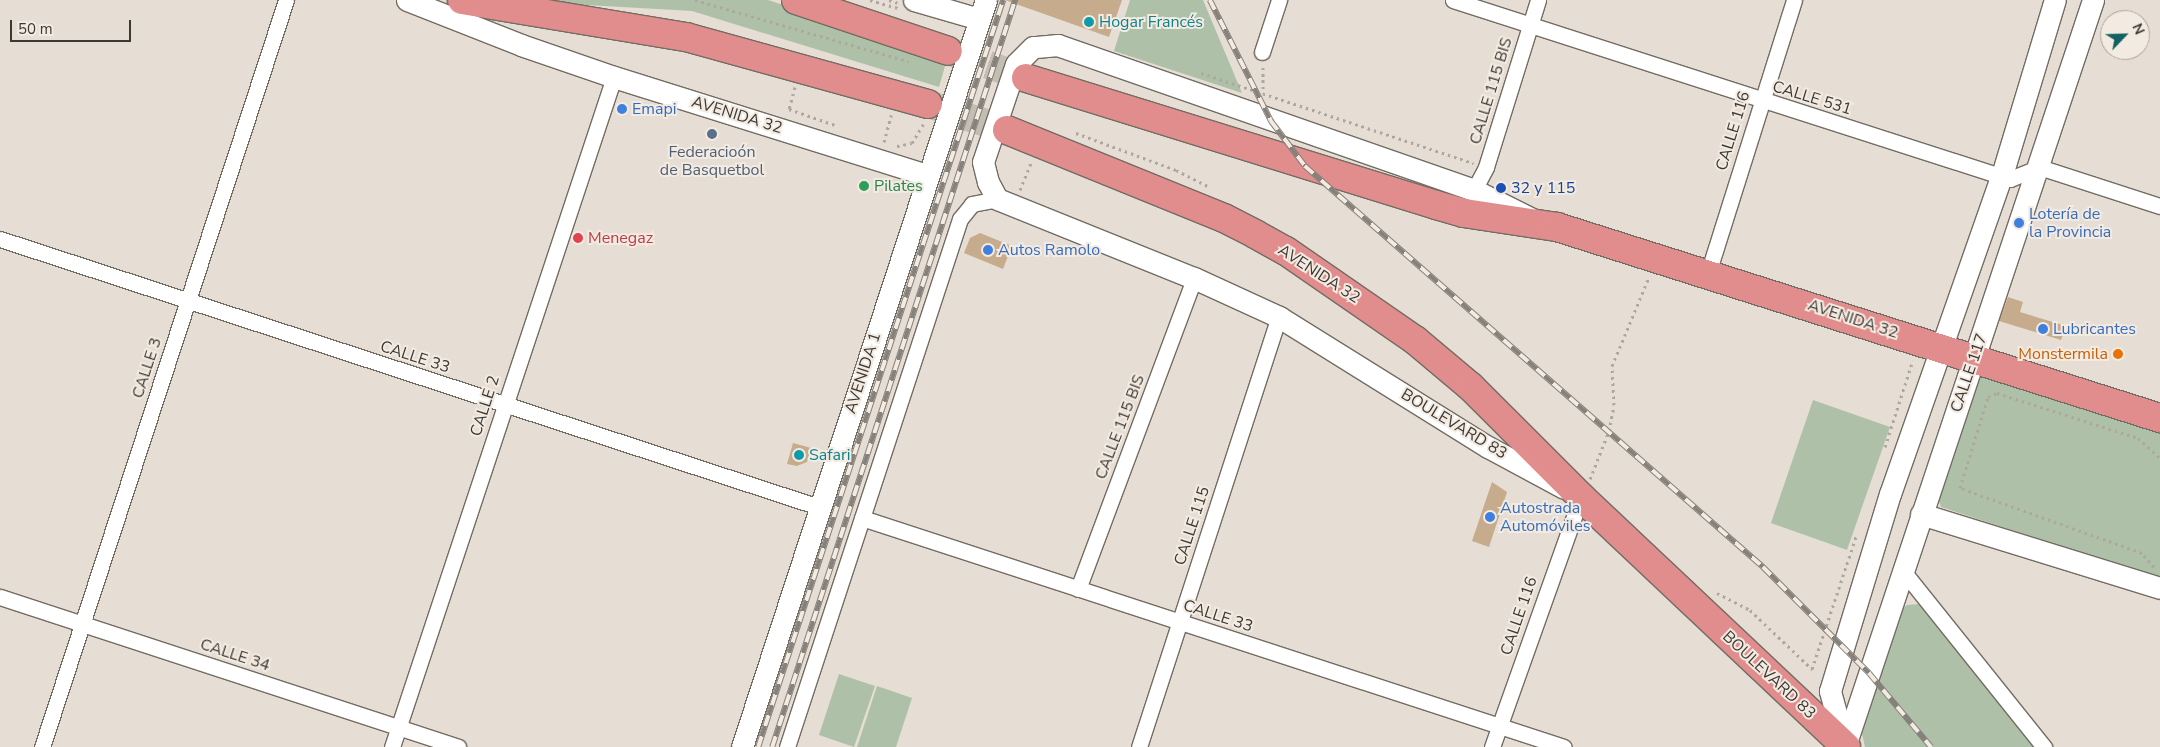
<!DOCTYPE html>
<meta charset="utf-8">
<style>
body{margin:0}
#map{position:relative;width:2160px;height:747px;overflow:hidden;background:#e6ded4;font-family:"Nunito Sans",sans-serif}
div>[style]{position:absolute}
[style*='--x']{left:calc(var(--x)*1px);top:calc(var(--y)*1px);width:calc(var(--w)*1px);rotate:calc(var(--a)*1deg)}
.green>*{inset:0;background:#aec1a8}
.building>*{inset:0;background:#c6ab8d}
.highway-tunnel>*{height:28px;margin-top:-14px;transform-origin:0;background:repeating-linear-gradient(90deg,#c4bdb4 0 28px,transparent 0 42px)}
.path>*{height:3px;margin-top:-1.5px;transform-origin:0;background:repeating-linear-gradient(90deg,#ada79f 0 2.5px,transparent 0 6.5px)}
.roads{filter:drop-shadow(1px 0 #736c63) drop-shadow(-1px 0 #736c63) drop-shadow(0 1px #736c63) drop-shadow(0 -1px #736c63)}
.street>*{height:15px;margin:-7.5px;padding:0 7.5px;transform-origin:7.5px;border-radius:7.5px;background:#fff}
.secondary>*{height:21px;margin:-10.5px;padding:0 10.5px;transform-origin:10.5px;border-radius:10.5px;background:#fff}
.highway>*{height:28px;margin:-14px;padding:0 14px;transform-origin:14px;border-radius:14px;background:#e28d8d}
.rail>*{height:5.5px;margin-top:-2.75px;transform-origin:0;background:repeating-linear-gradient(90deg,#f3ebe1 0 11px,#86817a 0 22px);box-sizing:border-box;border-block:1px solid #86817a}
.dots>*{width:14px;height:14px;translate:-50% -50%;box-sizing:border-box;border:2px solid #f3ebe1;border-radius:50%}
span{translate:-50% -50%;white-space:nowrap;text-align:center;line-height:1.15;-webkit-text-stroke:4px #f3ebe1;paint-order:stroke}
.culture-label{font-size:16px;color:#0d838f}
.left{translate:0 -50%;text-align:left}
.street-label{font-size:16px;color:#3c3935}
.shop-label{font-size:16px;color:#366cbe}
.service-label{font-size:16px;color:#4e5e75}
.leisure-label{font-size:16px;color:#27864d}
.transit-label{font-size:16px;color:#164399}
.health-label{font-size:16px;color:#be3a42}
.food-label{font-size:16px;color:#c56008}
.right{translate:-100% -50%;text-align:right}
.north{position:absolute;left:2100px;top:10px;width:50px;height:50px;box-sizing:border-box;background:#f3ebe1;border:1px solid #aaa49c;border-radius:50%;rotate:66deg;font-size:14px;font-weight:700;line-height:20px;text-align:center;color:#3c3935}
.north::after{content:'';display:block;margin:auto;width:18px;height:22px;background:#116262;clip-path:polygon(50% 0,100% 100%,50% 72%,0 100%)}
.scale{position:absolute;left:10px;top:20px;width:121px;height:22px;box-sizing:border-box;border:2px solid #3c3935;border-top:0;padding-left:6px;font-size:15px;line-height:18px;white-space:nowrap;color:#3c3935;-webkit-text-stroke:4px #f3ebe1;paint-order:stroke}
</style>
<div id="map">
<div class="green">
<i style="clip-path:polygon(501px 0,768px 0,947px 59px,939px 87px,692px 11px)"></i>
<i style="clip-path:polygon(1130px 0,1203px 0,1242px 93px,1114px 51px)"></i>
<i style="clip-path:polygon(1978px 370px,2160px 430px,2160px 579px,1941px 507px,1937px 496px)"></i>
<i style="clip-path:polygon(1813px 400px,1890px 427px,1847px 550px,1771px 523px)"></i>
<i style="clip-path:polygon(1919px 604px,2035px 747px,1865px 747px,1861px 729px,1899px 611px,1907px 605px)"></i>
<i style="clip-path:polygon(839px 674px,875px 686px,854px 747px,819px 735px)"></i>
<i style="clip-path:polygon(877px 686px,912px 698px,896px 747px,857px 747px)"></i>
</div>
<div class="building">
<i style="clip-path:polygon(1005px 0,1122px 0,1109px 37px)"></i>
<i style="clip-path:polygon(980px 233px,1012px 246px,1003px 269px,964px 253px,970px 238px)"></i>
<i style="clip-path:polygon(2008px 297px,2023px 302px,2020px 312px,2066px 326px,2061px 340px,1999px 321px)"></i>
<i style="clip-path:polygon(793px 443px,811px 448px,807px 462px,797px 466px,787px 464px)"></i>
<i style="clip-path:polygon(1492px 482px,1507px 492px,1489px 547px,1472px 541px)"></i>
</div>
<div class="highway-tunnel">
<i style="--x:948;--y:51;--w:83;--a:19.1"></i>
<i style="--x:928;--y:104;--w:83;--a:18.2"></i>
</div>
<div class="path">
<i style="--x:695;--y:0;--w:222;--a:16"></i>
<i style="--x:870;--y:0;--w:29;--a:16"></i>
<i style="--x:889;--y:0;--w:9;--a:18"></i>
<i style="--x:1263;--y:67;--w:26;--a:90"></i>
<i style="--x:1201;--y:73;--w:287;--a:18.3"></i>
<i style="--x:795;--y:87;--w:23;--a:105"></i>
<i style="--x:789;--y:109;--w:49;--a:19.2"></i>
<i style="--x:1076;--y:133;--w:107;--a:20.3"></i>
<i style="--x:1176;--y:170;--w:35;--a:27"></i>
<i style="--x:884;--y:142;--w:28;--a:-75"></i>
<i style="--x:897;--y:146;--w:15;--a:-11"></i>
<i style="--x:912;--y:143;--w:23;--a:-59"></i>
<i style="--x:1020;--y:190;--w:29;--a:-68"></i>
<i style="--x:1885;--y:447;--w:91;--a:-72.2"></i>
<i style="--x:1590;--y:479;--w:52;--a:-68.4"></i>
<i style="--x:1609;--y:431;--w:26;--a:-79"></i>
<i style="--x:1614;--y:405;--w:39;--a:-93"></i>
<i style="--x:1612;--y:366;--w:96;--a:-67.4"></i>
<i style="--x:2154;--y:567;--w:18;--a:-131"></i>
<i style="--x:2142;--y:553;--w:193;--a:-160.3"></i>
<i style="--x:1960;--y:488;--w:95;--a:-72.9"></i>
<i style="--x:1988;--y:397;--w:10;--a:-24"></i>
<i style="--x:1997;--y:393;--w:148;--a:17.7"></i>
<i style="--x:2138;--y:438;--w:30;--a:42"></i>
<i style="--x:1717;--y:593;--w:37;--a:27"></i>
<i style="--x:1750;--y:610;--w:86;--a:43.6"></i>
<i style="--x:1812;--y:669;--w:142;--a:-71.6"></i>
</div>
<div class="roads">
<div class="street">
<i style="--x:1453;--y:0;--w:585;--a:17.82"></i>
<i style="--x:2010;--y:179;--w:31;--a:-22"></i>
<i style="--x:2039;--y:167;--w:127;--a:17.9"></i>
<i style="--x:1262;--y:52;--w:55;--a:-71.9"></i>
<i style="--x:1474;--y:190;--w:26;--a:-62"></i>
<i style="--x:1486;--y:167;--w:175;--a:-72.7"></i>
<i style="--x:0;--y:239;--w:862;--a:18.12"></i>
<i style="--x:1708;--y:273;--w:286;--a:-72.5"></i>
<i style="--x:862;--y:518;--w:738;--a:18.07"></i>
<i style="--x:1903;--y:571;--w:226;--a:51.3"></i>
<i style="--x:1078;--y:589;--w:332;--a:-69.5"></i>
<i style="--x:0;--y:597;--w:482;--a:18.1"></i>
<i style="--x:42;--y:747;--w:786;--a:-71.91"></i>
<i style="--x:392;--y:747;--w:706;--a:-71.67"></i>
<i style="--x:787;--y:747;--w:556;--a:-71.86"></i>
<i style="--x:960;--y:219;--w:19;--a:-51"></i>
<i style="--x:972;--y:204;--w:25;--a:-11"></i>
<i style="--x:1139;--y:747;--w:452;--a:-72"></i>
<i style="--x:1492;--y:747;--w:265;--a:-70.4"></i>
</div>
<div class="secondary">
<i style="--x:407;--y:0;--w:123;--a:21.5"></i>
<i style="--x:521;--y:45;--w:98;--a:19"></i>
<i style="--x:614;--y:77;--w:328;--a:17.4"></i>
<i style="--x:914;--y:0;--w:68;--a:16.3"></i>
<i style="--x:1530;--y:218;--w:63;--a:-153.4"></i>
<i style="--x:1474;--y:190;--w:441;--a:-160.8"></i>
<i style="--x:1058;--y:45;--w:25;--a:175"></i>
<i style="--x:1033;--y:47;--w:24;--a:135"></i>
<i style="--x:1016;--y:64;--w:103;--a:108.6"></i>
<i style="--x:983;--y:162;--w:21;--a:76"></i>
<i style="--x:988;--y:182;--w:19;--a:62"></i>
<i style="--x:997;--y:199;--w:212;--a:21.9"></i>
<i style="--x:1194;--y:278;--w:94;--a:24.6"></i>
<i style="--x:1279;--y:317;--w:246;--a:31.9"></i>
<i style="--x:1488;--y:447;--w:86;--a:28.3"></i>
<i style="--x:1921;--y:514;--w:250;--a:17.2"></i>
<i style="--x:1845;--y:746;--w:786;--a:-71.61"></i>
<i style="--x:1845;--y:746;--w:57;--a:-105.3"></i>
<i style="--x:1830;--y:691;--w:206;--a:-73.1"></i>
<i style="--x:1890;--y:494;--w:338;--a:-70.7"></i>
<i style="--x:2002;--y:175;--w:183;--a:-73.2"></i>
<i style="--x:742;--y:747;--w:786;--a:-71.91"></i>
</div>
<div class="highway">
<i style="--x:462;--y:0;--w:227;--a:9.4"></i>
<i style="--x:686;--y:37;--w:251;--a:15.5"></i>
<i style="--x:796;--y:0;--w:160;--a:18.5"></i>
<i style="--x:1026;--y:78;--w:429;--a:17.2"></i>
<i style="--x:1436;--y:205;--w:29;--a:16"></i>
<i style="--x:1464;--y:213;--w:94;--a:8.6"></i>
<i style="--x:1557;--y:227;--w:633;--a:17.58"></i>
<i style="--x:1007;--y:130;--w:234;--a:22.1"></i>
<i style="--x:1224;--y:218;--w:35;--a:27"></i>
<i style="--x:1255;--y:234;--w:35;--a:29"></i>
<i style="--x:1286;--y:251;--w:157;--a:34.6"></i>
<i style="--x:1415;--y:340;--w:73;--a:40"></i>
<i style="--x:1471;--y:387;--w:156;--a:45"></i>
<i style="--x:1581;--y:497;--w:364;--a:43.3"></i>
</div>
</div>
<div class="rail">
<i style="--x:1210;--y:0;--w:136;--a:63.2"></i>
<i style="--x:1271;--y:121;--w:56;--a:52.9"></i>
<i style="--x:1305;--y:166;--w:609;--a:41.2"></i>
<i style="--x:1763;--y:567;--w:150;--a:45"></i>
<i style="--x:1869;--y:673;--w:97;--a:50"></i>
<i style="--x:758;--y:747;--w:786;--a:-71.84"></i>
<i style="--x:772;--y:747;--w:786;--a:-71.98"></i>
</div>
<div class="dots">
<i style="left:1089px;top:22px;background:#0f9aa8"></i>
<i style="left:622px;top:109px;background:#3f7fe0"></i>
<i style="left:712px;top:134px;background:#5c6f8a"></i>
<i style="left:864px;top:186px;background:#2e9e5b"></i>
<i style="left:1501px;top:188px;background:#1a4fb4"></i>
<i style="left:2019px;top:223px;background:#3f7fe0"></i>
<i style="left:578px;top:238px;background:#e0444e"></i>
<i style="left:988px;top:250px;background:#3f7fe0"></i>
<i style="left:2043px;top:329px;background:#3f7fe0"></i>
<i style="left:2118px;top:354px;background:#e8710a"></i>
<i style="left:799px;top:455px;background:#0f9aa8"></i>
<i style="left:1490px;top:517px;background:#3f7fe0"></i>
</div>
<div class="culture-label">
<span class="left" style="left:1099px;top:22px">Hogar Francés</span>
<span class="left" style="left:809px;top:455px">Safari</span>
</div>
<div class="street-label">
<span style="left:1491px;top:91px;rotate:-73deg">CALLE 115 BIS</span>
<span style="left:1812px;top:98px;rotate:17deg">CALLE 531</span>
<span style="left:737px;top:115px;rotate:17deg">AVENIDA 32</span>
<span style="left:1733px;top:131px;rotate:-73deg">CALLE 116</span>
<span style="left:1319px;top:274px;rotate:33deg">AVENIDA 32</span>
<span style="left:1853px;top:319px;rotate:18deg">AVENIDA 32</span>
<span style="left:415px;top:357px;rotate:18deg">CALLE 33</span>
<span style="left:147px;top:368px;rotate:-72deg">CALLE 3</span>
<span style="left:863px;top:373px;rotate:-72deg">AVENIDA 1</span>
<span style="left:1969px;top:373px;rotate:-71deg">CALLE 117</span>
<span style="left:485px;top:406px;rotate:-72deg">CALLE 2</span>
<span style="left:1454px;top:424px;rotate:31deg">BOULEVARD 83</span>
<span style="left:1120px;top:427px;rotate:-69deg">CALLE 115 BIS</span>
<span style="left:1192px;top:526px;rotate:-72deg">CALLE 115</span>
<span style="left:1218px;top:616px;rotate:18deg">CALLE 33</span>
<span style="left:1519px;top:616px;rotate:-71deg">CALLE 116</span>
<span style="left:235px;top:655px;rotate:18deg">CALLE 34</span>
<span style="left:1769px;top:675px;rotate:43deg">BOULEVARD 83</span>
</div>
<div class="shop-label">
<span class="left" style="left:632px;top:109px">Emapi</span>
<span class="left" style="left:2029px;top:223px">Lotería de<br>la Provincia</span>
<span class="left" style="left:998px;top:250px">Autos Ramolo</span>
<span class="left" style="left:2053px;top:329px">Lubricantes</span>
<span class="left" style="left:1500px;top:517px">Autostrada<br>Automóviles</span>
</div>
<div class="service-label">
<span style="left:712px;top:161px">Federacioón<br>de Basquetbol</span>
</div>
<div class="leisure-label">
<span class="left" style="left:874px;top:186px">Pilates</span>
</div>
<div class="transit-label">
<span class="left" style="left:1511px;top:188px">32 y 115</span>
</div>
<div class="health-label">
<span class="left" style="left:588px;top:238px">Menegaz</span>
</div>
<div class="food-label">
<span class="right" style="left:2108px;top:354px">Monstermila</span>
</div>
<div class="north">N</div>
<div class="scale">50 m</div>
</div>
